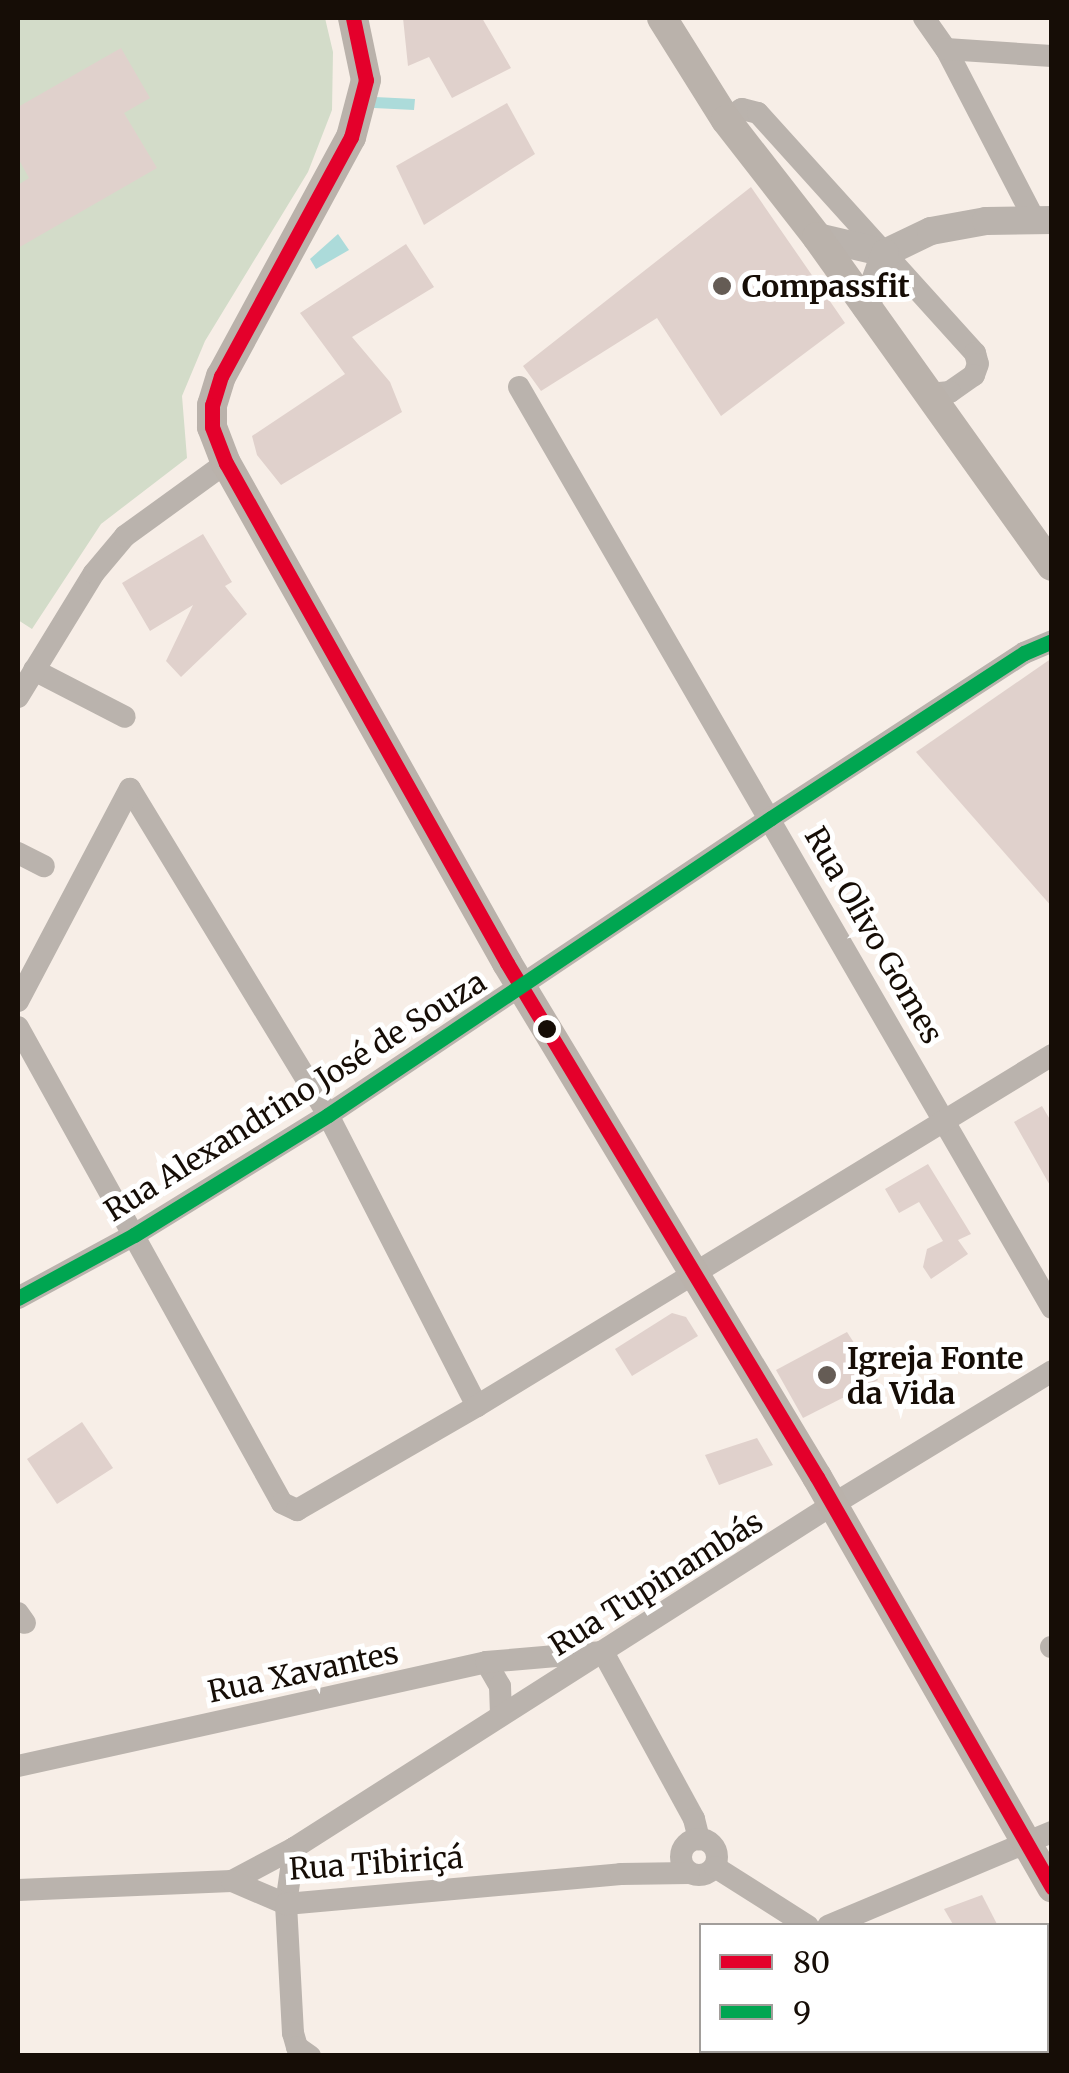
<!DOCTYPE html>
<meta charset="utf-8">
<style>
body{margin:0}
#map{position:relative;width:1069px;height:2073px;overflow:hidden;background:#f7eee7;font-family:Merriweather,serif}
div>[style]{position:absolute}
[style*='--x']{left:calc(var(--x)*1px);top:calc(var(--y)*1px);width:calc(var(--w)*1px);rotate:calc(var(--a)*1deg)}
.green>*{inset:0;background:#d3dcc9}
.water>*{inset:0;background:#acdbda}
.building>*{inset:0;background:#e0d1cc}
.minor>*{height:22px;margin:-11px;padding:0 11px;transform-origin:11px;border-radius:11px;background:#bab3ad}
.minor>.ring{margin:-11px;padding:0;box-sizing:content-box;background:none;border:22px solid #bab3ad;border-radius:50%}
.tertiary>*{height:28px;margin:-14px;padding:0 14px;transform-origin:14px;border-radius:14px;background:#bab3ad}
.secondary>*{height:30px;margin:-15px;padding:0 15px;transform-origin:15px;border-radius:15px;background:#bab2ab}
.bus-1>*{height:15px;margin:-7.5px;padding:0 7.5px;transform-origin:7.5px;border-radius:7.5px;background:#e4002b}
.bus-2>*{height:15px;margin:-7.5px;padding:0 7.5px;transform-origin:7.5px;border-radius:7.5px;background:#00a651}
.dots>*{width:28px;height:28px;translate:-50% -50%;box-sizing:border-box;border:5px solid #fff;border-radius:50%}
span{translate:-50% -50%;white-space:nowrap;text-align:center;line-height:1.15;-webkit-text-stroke:10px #fff;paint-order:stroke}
.poi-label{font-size:30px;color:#160d06;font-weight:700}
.left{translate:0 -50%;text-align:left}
.street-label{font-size:30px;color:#160d06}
.frame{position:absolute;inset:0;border:20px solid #160d06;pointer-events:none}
.legend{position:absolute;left:699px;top:1923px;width:350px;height:130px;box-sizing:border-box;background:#fff;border:2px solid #a29e9b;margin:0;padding:12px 18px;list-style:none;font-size:30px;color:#160d06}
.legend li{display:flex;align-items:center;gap:20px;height:50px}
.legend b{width:50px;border:2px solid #a29e9b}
</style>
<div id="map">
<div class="green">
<i style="clip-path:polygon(18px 18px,325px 18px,333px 52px,332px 110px,308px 172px,205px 341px,182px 396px,187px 458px,101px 524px,32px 629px,18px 620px)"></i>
</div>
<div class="water">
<i style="clip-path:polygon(375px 97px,415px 99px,414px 110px,374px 108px)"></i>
<i style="clip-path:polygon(338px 234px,349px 250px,316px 269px,310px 259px)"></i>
</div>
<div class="building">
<i style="clip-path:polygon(403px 18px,482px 18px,511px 68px,452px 98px,429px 57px,408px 66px)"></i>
<i style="clip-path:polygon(121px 48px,150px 98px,124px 113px,157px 168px,18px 248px,18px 185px,29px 178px,18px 158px,18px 107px)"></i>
<i style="clip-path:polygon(507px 103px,535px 154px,424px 225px,396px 166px)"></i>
<i style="clip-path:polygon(751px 187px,845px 323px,721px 416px,657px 318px,541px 391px,523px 366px)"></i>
<i style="clip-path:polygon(406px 244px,434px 287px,352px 337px,390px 382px,402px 412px,281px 485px,257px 455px,252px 436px,345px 374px,300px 313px)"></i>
<i style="clip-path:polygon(203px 534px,232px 582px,225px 586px,247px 614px,181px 677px,166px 661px,193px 605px,150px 631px,122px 583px)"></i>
<i style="clip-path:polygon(1052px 658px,1052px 907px,916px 752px)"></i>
<i style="clip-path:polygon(1042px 1106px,1052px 1123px,1052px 1189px,1014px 1122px)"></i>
<i style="clip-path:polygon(928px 1164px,971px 1234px,958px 1240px,968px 1254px,931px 1279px,923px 1267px,927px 1249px,943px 1241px,919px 1202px,899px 1213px,885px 1189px)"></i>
<i style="clip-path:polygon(672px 1313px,686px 1317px,698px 1336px,632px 1376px,615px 1349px)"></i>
<i style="clip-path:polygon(847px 1332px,878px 1380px,803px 1418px,776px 1370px)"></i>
<i style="clip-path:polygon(82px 1422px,113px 1468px,57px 1504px,27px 1459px)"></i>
<i style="clip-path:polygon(757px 1438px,773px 1465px,719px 1485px,705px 1455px)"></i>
<i style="clip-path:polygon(982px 1895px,998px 1926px,954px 1926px,944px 1909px)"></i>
</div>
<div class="minor">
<i style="--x:924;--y:18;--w:38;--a:55"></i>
<i style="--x:946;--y:49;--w:191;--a:62.6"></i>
<i style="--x:946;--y:49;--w:106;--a:3.8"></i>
<i style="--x:726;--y:120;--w:19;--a:-35"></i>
<i style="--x:742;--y:109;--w:16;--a:14"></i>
<i style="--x:758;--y:113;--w:324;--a:47.9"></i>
<i style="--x:975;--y:353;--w:11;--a:75"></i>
<i style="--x:978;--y:364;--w:12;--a:110"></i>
<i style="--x:974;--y:375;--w:29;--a:145"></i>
<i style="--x:950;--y:392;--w:24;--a:175"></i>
<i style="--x:519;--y:387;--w:1064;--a:59.94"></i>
<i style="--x:34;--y:670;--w:102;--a:27.3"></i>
<i style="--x:18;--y:697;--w:145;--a:-58.5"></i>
<i style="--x:94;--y:573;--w:48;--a:-50"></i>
<i style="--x:125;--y:536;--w:125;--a:-35.9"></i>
<i style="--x:130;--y:789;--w:381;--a:58.7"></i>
<i style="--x:328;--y:1115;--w:327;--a:62.9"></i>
<i style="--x:18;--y:853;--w:29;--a:27"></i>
<i style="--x:18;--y:1001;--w:240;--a:-62.2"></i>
<i style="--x:18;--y:1027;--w:544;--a:60.99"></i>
<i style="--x:282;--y:1503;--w:17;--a:25"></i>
<i style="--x:297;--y:1510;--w:208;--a:-30"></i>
<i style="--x:477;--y:1406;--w:674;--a:-31.4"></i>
<i style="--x:18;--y:1298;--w:132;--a:-28.5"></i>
<i style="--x:134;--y:1235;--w:228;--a:-31.7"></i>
<i style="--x:328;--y:1115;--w:533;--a:-33.84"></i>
<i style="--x:771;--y:818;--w:302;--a:-33.1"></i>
<i style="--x:1024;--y:653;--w:30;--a:-23"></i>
<i style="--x:18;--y:1613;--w:12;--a:55"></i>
<i style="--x:1051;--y:1647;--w:1;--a:0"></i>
<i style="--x:486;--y:1662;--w:28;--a:60"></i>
<i style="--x:500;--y:1686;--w:29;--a:88"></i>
<i style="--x:18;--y:1766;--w:479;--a:-12.5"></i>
<i style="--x:486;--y:1662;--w:117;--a:-4.9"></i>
<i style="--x:603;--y:1652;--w:190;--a:61.4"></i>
<i style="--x:694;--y:1819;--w:21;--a:76"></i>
<i class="ring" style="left:681px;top:1839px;width:14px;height:14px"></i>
<i style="--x:294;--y:1848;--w:57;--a:98.1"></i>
<i style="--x:286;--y:1904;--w:129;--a:86.9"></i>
<i style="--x:293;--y:2033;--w:15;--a:74"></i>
<i style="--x:297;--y:2047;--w:16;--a:35"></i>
<i style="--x:715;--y:1867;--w:110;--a:32.4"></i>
<i style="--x:232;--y:1881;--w:70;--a:-28"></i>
<i style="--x:294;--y:1848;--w:638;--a:-32.52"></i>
<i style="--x:832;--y:1505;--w:258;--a:-31.3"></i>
<i style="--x:18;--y:1890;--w:214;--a:-2.4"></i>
<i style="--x:232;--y:1881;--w:59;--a:23.1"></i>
<i style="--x:286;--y:1904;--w:336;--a:-5.1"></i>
<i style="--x:621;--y:1874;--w:68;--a:-0.8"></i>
<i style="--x:828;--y:1926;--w:243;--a:-22.8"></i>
<i style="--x:1046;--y:1990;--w:6;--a:0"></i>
</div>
<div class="tertiary">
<i style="--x:817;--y:237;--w:70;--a:13.2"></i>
<i style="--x:885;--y:253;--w:51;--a:-25.6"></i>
<i style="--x:931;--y:231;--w:56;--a:-10.3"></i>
<i style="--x:986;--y:221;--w:66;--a:-0.9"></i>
<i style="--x:866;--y:307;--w:57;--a:-70.6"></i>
</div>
<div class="secondary">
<i style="--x:353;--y:18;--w:63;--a:78.2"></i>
<i style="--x:366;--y:80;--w:59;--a:104.7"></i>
<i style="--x:351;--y:137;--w:272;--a:118.5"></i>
<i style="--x:221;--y:376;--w:30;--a:107"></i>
<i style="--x:212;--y:405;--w:22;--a:90"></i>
<i style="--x:212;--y:427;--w:39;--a:69"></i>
<i style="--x:226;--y:463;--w:574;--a:60.66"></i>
<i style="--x:507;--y:963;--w:600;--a:58.91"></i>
<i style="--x:817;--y:1477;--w:473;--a:60.2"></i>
<i style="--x:662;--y:18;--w:120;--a:57.9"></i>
<i style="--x:726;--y:120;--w:148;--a:52.1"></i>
<i style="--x:817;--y:237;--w:404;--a:54.5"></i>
</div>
<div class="bus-1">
<i style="--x:353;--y:18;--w:63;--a:78.2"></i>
<i style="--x:366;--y:80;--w:59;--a:104.7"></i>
<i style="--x:351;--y:137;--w:272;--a:118.5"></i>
<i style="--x:221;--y:376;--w:30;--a:107"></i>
<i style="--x:212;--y:405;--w:22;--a:90"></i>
<i style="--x:212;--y:427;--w:39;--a:69"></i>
<i style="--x:226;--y:463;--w:574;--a:60.66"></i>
<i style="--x:507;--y:963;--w:600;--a:58.91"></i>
<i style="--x:817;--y:1477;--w:473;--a:60.2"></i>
</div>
<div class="bus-2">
<i style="--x:18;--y:1298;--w:132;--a:-28.5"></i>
<i style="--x:134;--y:1235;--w:228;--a:-31.7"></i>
<i style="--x:328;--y:1115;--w:533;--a:-33.84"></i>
<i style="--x:771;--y:818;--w:302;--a:-33.1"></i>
<i style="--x:1024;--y:653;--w:30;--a:-23"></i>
</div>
<div class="dots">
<i style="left:722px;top:286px;background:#655c55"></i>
<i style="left:547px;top:1029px;background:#160d06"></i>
<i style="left:827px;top:1375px;background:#655c55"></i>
</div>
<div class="poi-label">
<span class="left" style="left:742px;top:286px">Compassfit</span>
<span class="left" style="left:847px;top:1375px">Igreja Fonte<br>da Vida</span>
</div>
<div class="street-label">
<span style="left:874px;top:935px;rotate:60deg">Rua Olivo Gomes</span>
<span style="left:295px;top:1096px;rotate:-32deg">Rua Alexandrino José de Souza</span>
<span style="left:656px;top:1583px;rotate:-32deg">Rua Tupinambás</span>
<span style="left:303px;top:1672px;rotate:-12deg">Rua Xavantes</span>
<span style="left:376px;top:1863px;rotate:-4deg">Rua Tibiriçá</span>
</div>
<div class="frame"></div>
<ul class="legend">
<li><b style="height:12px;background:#e4002b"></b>80</li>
<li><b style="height:12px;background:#00a651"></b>9</li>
</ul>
</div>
